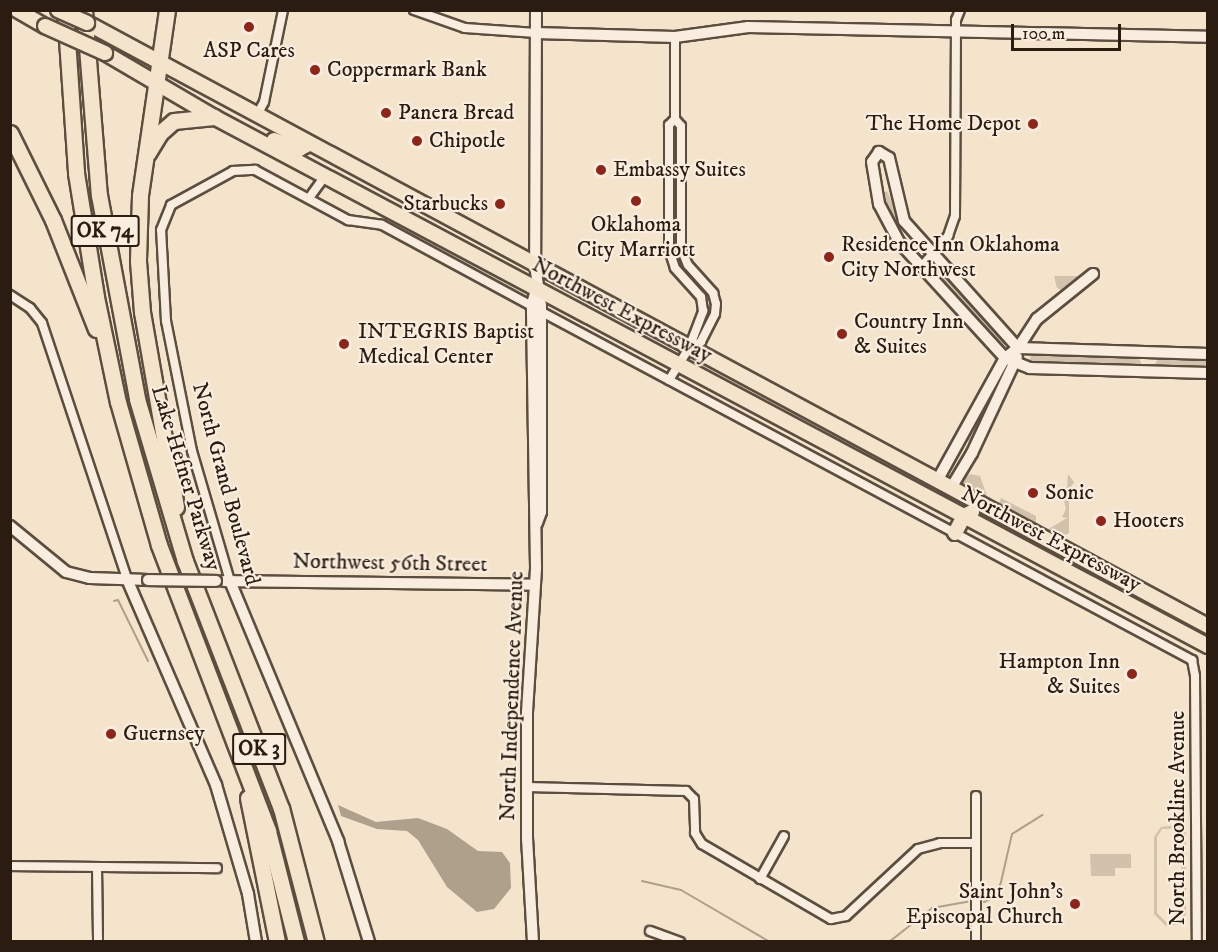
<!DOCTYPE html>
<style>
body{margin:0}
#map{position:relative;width:1218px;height:952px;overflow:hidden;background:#f4e4cc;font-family:"IM FELL DW Pica",serif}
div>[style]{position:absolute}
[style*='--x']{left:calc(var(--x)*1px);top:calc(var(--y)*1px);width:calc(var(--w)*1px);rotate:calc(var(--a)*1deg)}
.green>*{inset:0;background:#d2c2ac}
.water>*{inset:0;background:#afa08c}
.stream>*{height:2px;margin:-1px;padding:0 1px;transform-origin:1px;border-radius:1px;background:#afa08c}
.roads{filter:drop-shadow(2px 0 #5c4e3f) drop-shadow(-2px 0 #5c4e3f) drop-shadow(0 2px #5c4e3f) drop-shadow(0 -2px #5c4e3f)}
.minor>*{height:8px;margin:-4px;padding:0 4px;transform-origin:4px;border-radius:4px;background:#f8edde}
.tertiary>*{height:10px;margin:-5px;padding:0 5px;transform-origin:5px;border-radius:5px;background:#f8edde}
.trunk>*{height:14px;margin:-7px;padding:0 7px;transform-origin:7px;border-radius:7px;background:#f4e4cc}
.motorway>*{height:15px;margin:-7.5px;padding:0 7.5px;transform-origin:7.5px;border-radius:7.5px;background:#f4e4cc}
.bridges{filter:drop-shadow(2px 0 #5c4e3f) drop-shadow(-2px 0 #5c4e3f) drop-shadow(0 2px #5c4e3f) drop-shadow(0 -2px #5c4e3f)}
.tertiary-bridge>*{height:10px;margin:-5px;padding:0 5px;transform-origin:5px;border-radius:5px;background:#f8edde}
.trunk-bridge>*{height:14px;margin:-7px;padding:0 7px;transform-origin:7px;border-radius:7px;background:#f4e4cc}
.dots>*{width:16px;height:16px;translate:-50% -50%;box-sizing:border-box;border:3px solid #f8edde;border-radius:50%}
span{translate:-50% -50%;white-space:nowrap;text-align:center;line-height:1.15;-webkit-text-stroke:4.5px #f8edde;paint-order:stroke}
.shield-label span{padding:2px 4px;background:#f8edde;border:2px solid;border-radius:4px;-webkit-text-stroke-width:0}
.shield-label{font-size:21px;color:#2a1c10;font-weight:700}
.poi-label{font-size:22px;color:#2a1c10}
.left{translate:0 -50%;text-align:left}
.right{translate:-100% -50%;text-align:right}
.street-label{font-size:22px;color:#2a1c10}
.frame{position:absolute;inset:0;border:12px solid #2a1c10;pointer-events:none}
.scale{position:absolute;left:1011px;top:24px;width:110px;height:27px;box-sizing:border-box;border:3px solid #2a1c10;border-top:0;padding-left:8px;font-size:18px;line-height:21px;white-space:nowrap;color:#2a1c10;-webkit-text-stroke:4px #f8edde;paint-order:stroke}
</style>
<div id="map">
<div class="green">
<i style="clip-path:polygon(887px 191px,899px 217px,893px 221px,888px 218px,882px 194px)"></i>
<i style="clip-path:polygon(932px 268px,940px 268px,1005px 340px,1003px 347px)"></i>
<i style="clip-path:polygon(1054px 276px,1083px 276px,1063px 291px,1057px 288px)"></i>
<i style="clip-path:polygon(1033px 354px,1138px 356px,1142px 365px,1034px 365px,1028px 361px)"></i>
<i style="clip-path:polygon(1160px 356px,1207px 357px,1207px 368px,1161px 367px,1155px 364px)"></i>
<i style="clip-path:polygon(1006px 369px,971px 444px,965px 438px)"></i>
<i style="clip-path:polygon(970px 474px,980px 476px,987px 496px,964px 487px,962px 479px)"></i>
<i style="clip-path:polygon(1068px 474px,1074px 482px,1069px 490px,1069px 533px,1059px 539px,1047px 530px,1067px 518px,1062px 517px,1066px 509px,1062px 492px,1067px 487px)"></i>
<i style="clip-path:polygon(1001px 498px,1036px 516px,1036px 523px,998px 506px)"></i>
<i style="clip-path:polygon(evenodd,1180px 825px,1186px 833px,1186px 914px,1181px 924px,1166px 926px,1154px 914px,1154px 837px,1161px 827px,1180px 825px,1180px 828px,1183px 914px,1179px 921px,1167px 923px,1157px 913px,1157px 837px,1162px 829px,1180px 828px)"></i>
<i style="clip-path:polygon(1090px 854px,1131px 854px,1131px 868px,1115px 868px,1115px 876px,1091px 876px)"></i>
</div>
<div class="water">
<i style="clip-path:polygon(338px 805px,376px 822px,418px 818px,447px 829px,478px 851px,502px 852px,510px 863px,511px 888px,494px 909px,477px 912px,447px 887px,418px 840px,407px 831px,377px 829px,341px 816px)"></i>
</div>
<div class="stream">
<i style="--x:114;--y:601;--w:4;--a:-14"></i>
<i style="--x:118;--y:600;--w:68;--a:63.8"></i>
<i style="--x:642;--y:881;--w:40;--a:13"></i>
<i style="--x:681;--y:890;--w:103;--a:30.3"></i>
<i style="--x:984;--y:902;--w:12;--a:-24"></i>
<i style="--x:995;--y:897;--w:16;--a:-68"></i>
<i style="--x:1001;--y:882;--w:49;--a:-77.1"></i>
<i style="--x:1012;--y:834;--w:36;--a:-32"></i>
<i style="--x:889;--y:942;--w:55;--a:-38.3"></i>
<i style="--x:932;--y:908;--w:36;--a:-10"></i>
</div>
<div class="roads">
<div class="minor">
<i style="--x:414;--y:10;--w:54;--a:19.4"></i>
<i style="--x:465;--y:28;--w:71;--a:4"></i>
<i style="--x:257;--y:115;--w:15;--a:-62"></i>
<i style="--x:264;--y:102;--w:94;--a:-78.3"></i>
<i style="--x:675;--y:119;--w:9;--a:49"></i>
<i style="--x:681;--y:126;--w:122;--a:90"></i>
<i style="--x:681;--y:248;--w:18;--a:68"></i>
<i style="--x:688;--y:265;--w:38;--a:48"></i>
<i style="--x:713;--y:293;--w:11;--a:75"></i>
<i style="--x:716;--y:304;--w:10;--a:96"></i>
<i style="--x:715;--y:314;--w:31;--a:117"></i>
<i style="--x:701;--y:342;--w:13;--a:153"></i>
<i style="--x:309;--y:198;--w:29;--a:-54"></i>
<i style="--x:922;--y:266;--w:40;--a:-49"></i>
<i style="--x:948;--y:236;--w:21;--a:-71"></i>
<i style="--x:955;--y:216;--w:196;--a:-89.7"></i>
<i style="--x:956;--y:20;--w:11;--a:-68"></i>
<i style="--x:10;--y:295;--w:24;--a:33"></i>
<i style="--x:30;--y:308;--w:19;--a:51"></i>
<i style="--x:42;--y:323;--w:270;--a:71.6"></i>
<i style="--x:540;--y:311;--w:740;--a:28.16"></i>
<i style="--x:1192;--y:660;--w:16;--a:79"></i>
<i style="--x:1195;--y:676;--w:266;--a:89.6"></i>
<i style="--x:669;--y:380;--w:38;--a:-58"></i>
<i style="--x:689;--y:348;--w:40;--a:-69"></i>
<i style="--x:703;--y:311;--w:14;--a:-98"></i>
<i style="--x:701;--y:297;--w:39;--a:-132"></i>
<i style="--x:675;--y:268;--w:20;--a:-108"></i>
<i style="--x:669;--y:249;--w:124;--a:-90"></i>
<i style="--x:669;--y:125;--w:8;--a:-45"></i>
<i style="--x:675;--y:119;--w:82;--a:-90"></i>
<i style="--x:230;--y:581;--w:135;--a:-106.3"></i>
<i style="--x:192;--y:451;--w:133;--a:-101.3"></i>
<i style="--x:166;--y:321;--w:91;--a:-93.1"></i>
<i style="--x:161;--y:230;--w:27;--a:-68"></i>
<i style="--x:171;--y:205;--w:71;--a:-28.7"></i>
<i style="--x:233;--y:171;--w:22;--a:-3"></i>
<i style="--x:255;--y:170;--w:106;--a:28.3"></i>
<i style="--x:348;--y:220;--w:34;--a:8"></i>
<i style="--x:382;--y:225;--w:170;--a:28.4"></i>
<i style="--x:527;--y:787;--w:159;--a:1.4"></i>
<i style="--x:686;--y:791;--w:11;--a:45"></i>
<i style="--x:694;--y:799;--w:34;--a:88"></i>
<i style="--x:695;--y:833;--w:13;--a:58"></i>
<i style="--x:702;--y:844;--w:149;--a:30.2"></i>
<i style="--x:831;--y:919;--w:15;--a:-11"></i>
<i style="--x:846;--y:916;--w:98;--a:-42.9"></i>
<i style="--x:918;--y:849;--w:23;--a:-15"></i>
<i style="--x:940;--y:843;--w:36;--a:0"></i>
<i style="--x:10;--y:866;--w:207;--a:0.6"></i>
<i style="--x:97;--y:867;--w:75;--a:89.2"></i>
<i style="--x:760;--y:879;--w:49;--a:-60.8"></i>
<i style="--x:650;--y:931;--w:32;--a:20"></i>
<i style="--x:976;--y:942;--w:146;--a:-90"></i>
</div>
<div class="tertiary">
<i style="--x:536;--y:10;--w:255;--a:90.2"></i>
<i style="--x:535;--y:265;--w:41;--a:81.7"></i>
<i style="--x:541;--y:306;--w:206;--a:90"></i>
<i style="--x:541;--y:512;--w:12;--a:110"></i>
<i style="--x:536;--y:33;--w:139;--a:1.6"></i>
<i style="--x:675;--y:37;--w:74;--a:-7.8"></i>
<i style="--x:748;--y:27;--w:460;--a:1.2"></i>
<i style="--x:1208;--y:354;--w:190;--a:-178.2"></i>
<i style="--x:1018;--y:348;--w:171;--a:-131.9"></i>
<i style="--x:904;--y:221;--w:65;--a:-103.4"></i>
<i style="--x:889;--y:158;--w:12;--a:-149"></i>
<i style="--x:879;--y:152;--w:12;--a:125"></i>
<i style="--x:872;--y:162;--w:43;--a:80.5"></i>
<i style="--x:879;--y:204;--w:43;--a:62.2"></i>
<i style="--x:899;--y:242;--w:157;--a:47.6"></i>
<i style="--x:1005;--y:358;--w:27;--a:22"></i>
<i style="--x:1030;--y:368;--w:178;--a:1.6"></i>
<i style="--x:937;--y:481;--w:141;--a:-61.1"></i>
<i style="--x:1005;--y:358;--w:16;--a:-38"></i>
<i style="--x:1018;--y:348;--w:35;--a:-57"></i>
<i style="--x:1037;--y:319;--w:72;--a:-38.8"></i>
<i style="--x:951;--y:488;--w:41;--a:-59"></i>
<i style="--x:972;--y:453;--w:106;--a:-64.9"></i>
<i style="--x:10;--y:526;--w:72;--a:39.4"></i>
<i style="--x:66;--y:572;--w:25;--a:14"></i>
<i style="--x:90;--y:578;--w:58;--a:2"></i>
<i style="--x:127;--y:579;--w:224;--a:66.6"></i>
<i style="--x:216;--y:785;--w:114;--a:73.6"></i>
<i style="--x:248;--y:894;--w:49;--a:80.5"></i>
<i style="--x:224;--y:581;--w:311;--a:0.7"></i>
<i style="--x:230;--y:581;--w:282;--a:67.4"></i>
<i style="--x:338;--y:841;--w:106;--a:72.9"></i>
<i style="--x:533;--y:942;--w:103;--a:-93.3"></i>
<i style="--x:527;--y:839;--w:127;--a:-90"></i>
<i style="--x:527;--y:712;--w:145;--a:-86.4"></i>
<i style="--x:536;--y:567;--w:263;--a:-90.9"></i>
<i style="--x:532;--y:304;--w:18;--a:-74"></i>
</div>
<div class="trunk">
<i style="--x:17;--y:10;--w:32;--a:30"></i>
<i style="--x:87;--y:23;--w:1273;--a:28.28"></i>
<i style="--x:105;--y:53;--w:126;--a:30.4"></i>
<i style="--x:214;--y:117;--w:1126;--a:28.02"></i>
<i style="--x:274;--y:140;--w:27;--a:20"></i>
<i style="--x:299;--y:149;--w:11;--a:-27"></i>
<i style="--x:955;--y:533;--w:19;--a:-62"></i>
<i style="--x:964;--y:516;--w:9;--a:-27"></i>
</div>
<div class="motorway">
<i style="--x:65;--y:10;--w:163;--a:86.1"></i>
<i style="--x:76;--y:173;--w:126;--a:80.8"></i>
<i style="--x:96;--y:297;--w:107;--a:78.2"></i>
<i style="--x:118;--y:402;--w:149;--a:74"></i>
<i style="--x:159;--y:545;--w:306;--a:69.1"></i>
<i style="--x:268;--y:831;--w:114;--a:75.8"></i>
<i style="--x:84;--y:10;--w:186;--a:85.4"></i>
<i style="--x:99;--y:195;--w:208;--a:79.4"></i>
<i style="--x:137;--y:399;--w:169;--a:73.5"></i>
<i style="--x:185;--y:561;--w:265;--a:68.8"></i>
<i style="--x:281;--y:808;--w:138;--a:75.4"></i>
<i style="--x:167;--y:10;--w:188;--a:98.3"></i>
<i style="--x:140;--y:196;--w:65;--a:91.8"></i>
<i style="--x:138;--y:261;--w:51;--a:85.5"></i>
<i style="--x:142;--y:312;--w:198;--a:80.1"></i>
<i style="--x:10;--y:133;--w:97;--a:63.7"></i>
<i style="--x:53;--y:220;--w:117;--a:68.5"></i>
<i style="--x:148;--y:153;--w:23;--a:-59"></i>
<i style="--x:160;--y:133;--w:18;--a:-41"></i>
<i style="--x:174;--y:121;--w:40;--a:-5.7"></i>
<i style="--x:248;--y:798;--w:147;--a:78.6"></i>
</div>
</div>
<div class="bridges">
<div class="tertiary-bridge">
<i style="--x:148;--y:580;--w:68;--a:0.8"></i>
</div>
<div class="trunk-bridge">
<i style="--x:58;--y:10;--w:32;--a:24"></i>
<i style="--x:45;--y:26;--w:66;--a:24.2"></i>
</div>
</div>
<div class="dots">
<i style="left:249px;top:27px;background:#8f2418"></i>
<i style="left:315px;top:70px;background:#8f2418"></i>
<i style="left:386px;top:113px;background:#8f2418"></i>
<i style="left:1033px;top:124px;background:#8f2418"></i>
<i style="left:417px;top:141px;background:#8f2418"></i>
<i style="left:601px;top:170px;background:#8f2418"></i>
<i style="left:636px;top:201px;background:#8f2418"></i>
<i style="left:500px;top:204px;background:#8f2418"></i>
<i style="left:829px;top:257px;background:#8f2418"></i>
<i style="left:842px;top:334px;background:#8f2418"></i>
<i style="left:344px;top:344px;background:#8f2418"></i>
<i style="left:1033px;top:493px;background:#8f2418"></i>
<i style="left:1101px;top:521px;background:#8f2418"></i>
<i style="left:1132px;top:674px;background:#8f2418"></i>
<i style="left:111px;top:734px;background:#8f2418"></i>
<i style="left:1075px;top:904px;background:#8f2418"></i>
</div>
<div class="shield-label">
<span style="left:105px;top:231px">OK 74</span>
<span style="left:259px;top:749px">OK 3</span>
</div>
<div class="poi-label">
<span style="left:249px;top:51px">ASP Cares</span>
<span class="left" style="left:327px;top:70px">Coppermark Bank</span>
<span class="left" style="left:398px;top:113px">Panera Bread</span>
<span class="right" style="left:1021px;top:124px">The Home Depot</span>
<span class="left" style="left:429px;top:141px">Chipotle</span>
<span class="left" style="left:613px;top:170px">Embassy Suites</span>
<span class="right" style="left:488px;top:204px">Starbucks</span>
<span style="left:636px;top:237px">Oklahoma<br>City Marriott</span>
<span class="left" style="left:841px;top:257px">Residence Inn Oklahoma<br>City Northwest</span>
<span class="left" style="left:854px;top:334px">Country Inn<br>&amp; Suites</span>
<span class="left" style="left:358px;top:344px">INTEGRIS Baptist<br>Medical Center</span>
<span class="left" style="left:1045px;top:493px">Sonic</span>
<span class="left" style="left:1113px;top:521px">Hooters</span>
<span class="right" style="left:1120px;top:674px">Hampton Inn<br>&amp; Suites</span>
<span class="left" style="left:123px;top:734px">Guernsey</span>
<span class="right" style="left:1063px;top:904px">Saint John's<br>Episcopal Church</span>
</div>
<div class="street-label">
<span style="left:622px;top:310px;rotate:28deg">Northwest Expressway</span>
<span style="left:186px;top:478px;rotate:73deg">Lake Hefner Parkway</span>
<span style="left:226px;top:484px;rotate:75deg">North Grand Boulevard</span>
<span style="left:1051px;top:539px;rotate:28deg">Northwest Expressway</span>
<span style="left:390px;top:563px;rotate:1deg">Northwest 56th Street</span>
<span style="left:512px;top:696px;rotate:-88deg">North Independence Avenue</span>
<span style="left:1178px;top:818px;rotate:-90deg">North Brookline Avenue</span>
</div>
<div class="frame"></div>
<div class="scale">100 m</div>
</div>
